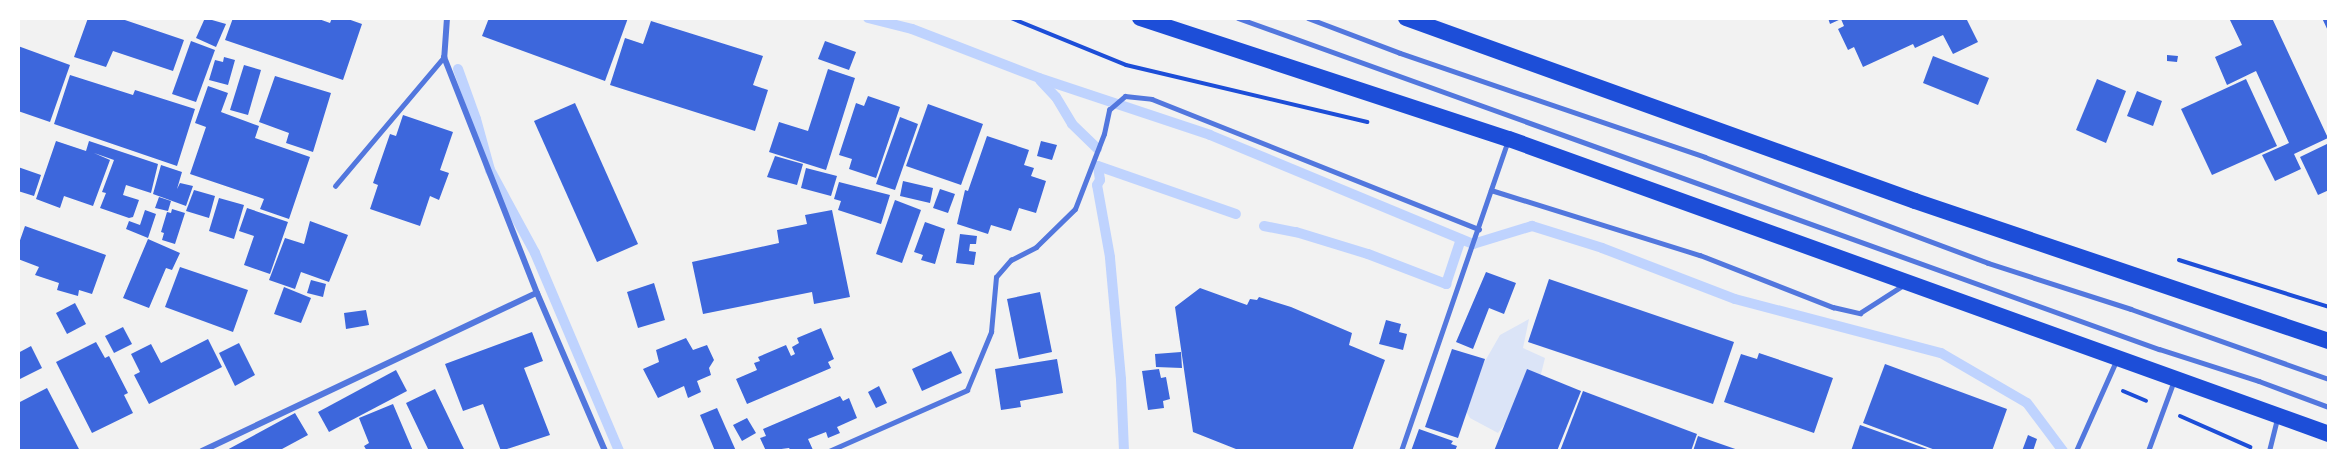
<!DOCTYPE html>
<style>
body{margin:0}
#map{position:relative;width:2347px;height:469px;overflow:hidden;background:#f2f2f2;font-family:"Titillium Web",sans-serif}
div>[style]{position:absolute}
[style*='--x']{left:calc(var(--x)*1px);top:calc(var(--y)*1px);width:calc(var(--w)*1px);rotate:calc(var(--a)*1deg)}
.green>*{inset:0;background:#dbe4f7}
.stream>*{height:10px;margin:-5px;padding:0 5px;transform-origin:5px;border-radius:5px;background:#bfd3fe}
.building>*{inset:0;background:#3d67dc}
.path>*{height:4px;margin:-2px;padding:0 2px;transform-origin:2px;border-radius:2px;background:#1d4ed8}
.service>*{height:4.5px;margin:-2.25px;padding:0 2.25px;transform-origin:2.25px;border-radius:2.25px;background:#5277de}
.minor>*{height:6px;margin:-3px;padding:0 3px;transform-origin:3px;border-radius:3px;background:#5277de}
.trunk>*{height:16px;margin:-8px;padding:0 8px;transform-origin:8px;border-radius:8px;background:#1d4ed8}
span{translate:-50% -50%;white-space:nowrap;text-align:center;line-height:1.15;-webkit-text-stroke:6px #fff;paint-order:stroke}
.frame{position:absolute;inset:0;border:20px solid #fff;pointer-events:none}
</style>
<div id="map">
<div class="green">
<i style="clip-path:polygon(1529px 319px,1523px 348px,1545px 358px,1540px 378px,1498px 433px,1470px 418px,1461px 403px,1500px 335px)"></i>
</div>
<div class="stream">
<i style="--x:868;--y:18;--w:45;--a:14"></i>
<i style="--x:912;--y:29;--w:136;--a:21.1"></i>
<i style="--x:1039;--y:78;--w:180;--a:18.4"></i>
<i style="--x:1210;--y:135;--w:285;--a:22.5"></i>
<i style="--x:1473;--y:244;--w:62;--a:-17"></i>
<i style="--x:1532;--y:226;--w:73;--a:17.4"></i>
<i style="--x:1602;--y:248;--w:142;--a:21"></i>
<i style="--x:1735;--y:299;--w:213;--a:14.7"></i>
<i style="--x:1941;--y:353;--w:99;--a:30.2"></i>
<i style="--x:2027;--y:403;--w:60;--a:53.1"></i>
<i style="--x:458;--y:69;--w:53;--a:70.2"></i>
<i style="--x:476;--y:119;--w:53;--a:74.6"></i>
<i style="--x:490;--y:170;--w:94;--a:61.5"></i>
<i style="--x:535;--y:253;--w:215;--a:67"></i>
<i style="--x:1040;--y:80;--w:23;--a:47"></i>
<i style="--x:1056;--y:97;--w:31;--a:59"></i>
<i style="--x:1072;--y:124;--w:35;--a:44"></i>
<i style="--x:1264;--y:226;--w:33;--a:11"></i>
<i style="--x:1296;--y:232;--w:75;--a:17"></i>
<i style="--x:1368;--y:254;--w:84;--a:21"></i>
<i style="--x:1446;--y:284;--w:47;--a:-71.6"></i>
<i style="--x:1124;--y:451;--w:72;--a:-92.4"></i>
<i style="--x:1121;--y:379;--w:122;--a:-95.2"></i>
<i style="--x:1110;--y:257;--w:73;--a:-100.2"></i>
<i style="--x:1097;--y:185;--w:6;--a:-59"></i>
<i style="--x:1100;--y:180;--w:14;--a:-98"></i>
<i style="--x:1098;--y:166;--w:146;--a:19.2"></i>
</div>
<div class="building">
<i style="clip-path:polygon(88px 18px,119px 18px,184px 40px,173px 71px,113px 51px,106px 67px,74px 57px)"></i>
<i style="clip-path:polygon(205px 18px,226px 24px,216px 47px,196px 38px)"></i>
<i style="clip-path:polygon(233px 18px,316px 18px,330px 23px,332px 18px,345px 18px,362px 24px,343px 80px,225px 40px)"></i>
<i style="clip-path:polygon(489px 18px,628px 18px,605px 81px,482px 36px)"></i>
<i style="clip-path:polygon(1828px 18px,1966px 18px,1978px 42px,1953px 54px,1943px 35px,1915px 48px,1913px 44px,1863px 67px,1854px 47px,1848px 50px,1838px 29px,1844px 26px,1841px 19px,1830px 24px)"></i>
<i style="clip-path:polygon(2229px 18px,2272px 18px,2328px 138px,2294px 154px,2301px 169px,2275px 181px,2262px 155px,2289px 143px,2256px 71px,2227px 85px,2215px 57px,2242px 45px)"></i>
<i style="clip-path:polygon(2322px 18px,2329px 18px,2329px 33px)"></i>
<i style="clip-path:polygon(651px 21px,763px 56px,753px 85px,768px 90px,755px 131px,610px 85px,625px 38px,643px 44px)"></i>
<i style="clip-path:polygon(191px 41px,215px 50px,196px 102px,172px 94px)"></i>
<i style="clip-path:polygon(825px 41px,856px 52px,849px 70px,818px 59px)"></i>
<i style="clip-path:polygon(18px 46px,70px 65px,50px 122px,18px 111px)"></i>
<i style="clip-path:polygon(2167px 55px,2178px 56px,2177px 62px,2167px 61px)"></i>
<i style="clip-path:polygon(1933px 56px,1989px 78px,1978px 105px,1923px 83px)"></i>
<i style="clip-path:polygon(224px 57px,235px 60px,228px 85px,209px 80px,215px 60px,223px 62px)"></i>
<i style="clip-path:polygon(244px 65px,261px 70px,248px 115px,230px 110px)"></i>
<i style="clip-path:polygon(828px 69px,855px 78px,826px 170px,769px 152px,779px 122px,808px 131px)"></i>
<i style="clip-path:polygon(70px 75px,133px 95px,135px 90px,195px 109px,177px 166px,54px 124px)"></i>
<i style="clip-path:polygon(275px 76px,331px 93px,313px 152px,286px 143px,289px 133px,259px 122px)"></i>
<i style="clip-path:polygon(2097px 79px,2126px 91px,2106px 143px,2076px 130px)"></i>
<i style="clip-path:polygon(2246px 79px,2277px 146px,2212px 175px,2181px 109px)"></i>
<i style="clip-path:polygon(208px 86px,228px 93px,221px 112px,259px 126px,255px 138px,310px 157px,289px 219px,260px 209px,264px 199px,190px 174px,206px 127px,195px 123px)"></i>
<i style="clip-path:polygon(2137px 91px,2162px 101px,2153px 126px,2127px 116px)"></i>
<i style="clip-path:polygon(868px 96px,900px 107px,876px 178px,849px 169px,852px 159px,839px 155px,856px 103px,864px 106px)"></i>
<i style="clip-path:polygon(575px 103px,638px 244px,597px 262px,534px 121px)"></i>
<i style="clip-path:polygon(928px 104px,983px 124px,961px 185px,906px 166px)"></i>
<i style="clip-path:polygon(403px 115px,453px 132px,440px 170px,449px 173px,439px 200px,430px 196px,420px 226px,370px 209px,378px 185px,373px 183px,390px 134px,396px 136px)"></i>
<i style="clip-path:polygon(900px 117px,918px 124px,895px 190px,876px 184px)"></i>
<i style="clip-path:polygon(987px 136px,1029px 150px,1024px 165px,1034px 168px,1031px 176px,1046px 181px,1036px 213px,1019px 208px,1011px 231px,991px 225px,988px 234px,957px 224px,965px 190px,968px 191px)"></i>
<i style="clip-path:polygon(56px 141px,86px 151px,89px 141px,158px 164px,151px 193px,126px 185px,123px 195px,139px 200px,133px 217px,129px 218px,100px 208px,106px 193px,102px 192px,114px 160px,94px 153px,110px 160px,93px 206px,64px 196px,60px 208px,36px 199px)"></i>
<i style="clip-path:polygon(1041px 141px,1057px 145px,1052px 160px,1037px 156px)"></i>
<i style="clip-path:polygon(2329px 143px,2329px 190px,2318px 195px,2300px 157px)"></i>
<i style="clip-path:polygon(775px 156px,803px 164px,797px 185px,767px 177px)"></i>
<i style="clip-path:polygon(161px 165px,182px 172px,177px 189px,180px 183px,193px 186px,186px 206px,153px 194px)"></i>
<i style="clip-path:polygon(18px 167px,41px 175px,34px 196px,18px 191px)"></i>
<i style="clip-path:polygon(806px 168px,837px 176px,831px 196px,801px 188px)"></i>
<i style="clip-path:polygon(903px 181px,933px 188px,930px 203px,900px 196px)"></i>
<i style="clip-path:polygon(839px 182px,890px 195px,881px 224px,838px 210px,841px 201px,834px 199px)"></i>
<i style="clip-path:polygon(940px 189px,955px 194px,948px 213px,933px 208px)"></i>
<i style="clip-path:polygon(194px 190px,215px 196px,209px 218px,186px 211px)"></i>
<i style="clip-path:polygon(159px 197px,171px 201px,168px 211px,155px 208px)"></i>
<i style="clip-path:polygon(219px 198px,244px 205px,234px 239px,209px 231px)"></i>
<i style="clip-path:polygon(895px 200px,921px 210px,902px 263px,876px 254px)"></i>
<i style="clip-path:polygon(247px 208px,288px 222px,270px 274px,244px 265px,254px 236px,239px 231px)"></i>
<i style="clip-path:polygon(172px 209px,185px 213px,175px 244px,162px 240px,164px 233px,161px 232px,167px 212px,171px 213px)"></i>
<i style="clip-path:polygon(145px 210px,156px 214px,148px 238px,126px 229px,129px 221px,140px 225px)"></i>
<i style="clip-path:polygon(832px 210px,850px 297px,814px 304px,812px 292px,703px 314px,692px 262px,779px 243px,777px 230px,807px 224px,805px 215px)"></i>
<i style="clip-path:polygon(310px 221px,348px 235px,329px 282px,301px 272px,295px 289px,269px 280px,285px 238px,304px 244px)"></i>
<i style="clip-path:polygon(925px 222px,945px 229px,935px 264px,921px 260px,923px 255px,914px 252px)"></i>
<i style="clip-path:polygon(25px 226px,106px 255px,92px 294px,79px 290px,78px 296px,57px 290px,59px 283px,35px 275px,39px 267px,18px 259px,18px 246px)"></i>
<i style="clip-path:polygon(960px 234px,977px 236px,976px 244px,970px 244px,969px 251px,976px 252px,974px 265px,956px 263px)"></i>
<i style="clip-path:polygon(148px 239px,180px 253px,172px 270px,166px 268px,149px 308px,123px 298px)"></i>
<i style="clip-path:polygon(180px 267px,248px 290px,233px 332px,165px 307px)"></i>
<i style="clip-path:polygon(1486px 272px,1516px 283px,1504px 314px,1489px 308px,1473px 349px,1456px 342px)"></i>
<i style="clip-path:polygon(1549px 279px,1734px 342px,1713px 404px,1528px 342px)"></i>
<i style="clip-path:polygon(311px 280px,326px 284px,323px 297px,307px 293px)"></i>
<i style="clip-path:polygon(654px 283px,665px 320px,638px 328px,627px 292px)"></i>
<i style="clip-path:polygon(284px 287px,311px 298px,301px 323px,274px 314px)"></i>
<i style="clip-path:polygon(1200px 288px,1247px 305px,1250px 299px,1257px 300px,1259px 297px,1291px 307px,1352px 333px,1349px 345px,1385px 360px,1352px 451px,1241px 451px,1193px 432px,1175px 307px)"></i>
<i style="clip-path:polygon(1040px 292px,1052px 352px,1019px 359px,1007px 299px)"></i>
<i style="clip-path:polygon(75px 303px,86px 324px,67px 334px,56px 313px)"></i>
<i style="clip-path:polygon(366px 310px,369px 325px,346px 329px,344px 313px)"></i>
<i style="clip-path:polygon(1386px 320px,1401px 324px,1399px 332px,1407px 334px,1403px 350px,1379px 344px)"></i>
<i style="clip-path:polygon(123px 327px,132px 344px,114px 353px,105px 336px)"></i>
<i style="clip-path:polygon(821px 328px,834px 359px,828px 362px,831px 368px,747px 404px,736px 379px,757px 370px,754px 363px,760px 361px,758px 357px,786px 345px,791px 356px,795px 354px,792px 347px,799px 343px,797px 338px)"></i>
<i style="clip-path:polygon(532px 332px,543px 361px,524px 368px,550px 435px,501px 451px,483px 404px,463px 411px,445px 364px)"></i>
<i style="clip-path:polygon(686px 338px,693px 350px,707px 345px,714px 360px,709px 368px,711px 375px,697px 381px,701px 392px,688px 398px,684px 386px,658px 398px,643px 369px,659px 362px,656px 350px)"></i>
<i style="clip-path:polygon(208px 339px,222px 367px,149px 404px,134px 375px,140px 372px,131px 354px,151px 344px,161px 363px)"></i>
<i style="clip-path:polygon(96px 342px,105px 358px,109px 356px,128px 393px,124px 395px,133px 413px,92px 433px,56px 362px)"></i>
<i style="clip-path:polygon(239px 343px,255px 375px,235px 386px,219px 353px)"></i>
<i style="clip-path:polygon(31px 346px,42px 368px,18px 380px,18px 353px)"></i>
<i style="clip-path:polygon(1452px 349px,1485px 359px,1458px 438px,1425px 427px)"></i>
<i style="clip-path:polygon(951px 351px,962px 373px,922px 391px,912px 369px)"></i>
<i style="clip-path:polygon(1181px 352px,1182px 368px,1156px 367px,1155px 354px)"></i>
<i style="clip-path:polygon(1759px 353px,1833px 378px,1814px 433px,1724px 402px,1741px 354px,1757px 359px)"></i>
<i style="clip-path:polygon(1057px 359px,1063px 393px,1020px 401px,1021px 407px,1001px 410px,995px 369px)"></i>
<i style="clip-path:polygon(1885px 364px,2007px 409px,1992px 451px,1938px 451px,1863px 423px)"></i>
<i style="clip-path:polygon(1159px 369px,1161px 378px,1166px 377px,1170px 399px,1163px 401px,1164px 408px,1148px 410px,1142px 371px)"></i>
<i style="clip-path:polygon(1527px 369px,1581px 391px,1557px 451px,1494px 451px)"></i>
<i style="clip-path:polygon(396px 370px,407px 391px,329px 432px,318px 412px)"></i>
<i style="clip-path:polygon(879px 386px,887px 403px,876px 408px,868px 392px)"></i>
<i style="clip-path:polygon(47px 388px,80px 451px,18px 451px,18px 403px)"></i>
<i style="clip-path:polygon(435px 389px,460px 441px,465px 451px,429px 451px,406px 403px)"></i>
<i style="clip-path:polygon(1583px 391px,1697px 434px,1691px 451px,1560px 451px)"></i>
<i style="clip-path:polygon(840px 396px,843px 401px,849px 398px,857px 418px,837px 427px,840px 433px,828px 438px,826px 432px,808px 439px,813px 450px,811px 451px,791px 451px,789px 448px,766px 451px,760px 438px,766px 436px,763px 429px)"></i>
<i style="clip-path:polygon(393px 404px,413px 451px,367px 451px,364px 446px,369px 443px,359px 418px)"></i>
<i style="clip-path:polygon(717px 408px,736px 451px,715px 451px,700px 415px)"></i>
<i style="clip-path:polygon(295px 413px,308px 435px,282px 449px,283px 451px,225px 451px)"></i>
<i style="clip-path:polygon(747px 418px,756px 433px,742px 441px,733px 425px)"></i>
<i style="clip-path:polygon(1860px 425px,1933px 451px,1851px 451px)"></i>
<i style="clip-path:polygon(1419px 429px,1453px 441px,1451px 444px,1457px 446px,1455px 451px,1411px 451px)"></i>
<i style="clip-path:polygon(2028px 435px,2037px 439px,2033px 451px,2022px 451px)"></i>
<i style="clip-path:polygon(1698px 436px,1741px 451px,1693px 451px)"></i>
</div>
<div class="path">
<i style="--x:1011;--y:18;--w:124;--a:22.2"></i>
<i style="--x:1126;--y:65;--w:248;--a:13.3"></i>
<i style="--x:2179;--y:260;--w:157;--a:17.4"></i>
<i style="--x:2123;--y:391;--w:25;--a:23"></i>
<i style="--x:2180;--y:416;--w:77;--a:23.9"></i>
</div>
<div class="service">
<i style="--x:1238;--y:18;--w:979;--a:19.77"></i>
<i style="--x:2159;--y:349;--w:105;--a:17.7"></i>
<i style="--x:2259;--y:381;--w:75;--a:20.4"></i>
<i style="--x:1308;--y:18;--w:98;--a:20.8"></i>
<i style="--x:1400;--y:53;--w:322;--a:18.8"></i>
<i style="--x:1705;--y:157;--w:302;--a:20.5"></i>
<i style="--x:1988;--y:263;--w:150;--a:17.8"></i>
<i style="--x:2131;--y:309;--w:210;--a:19.5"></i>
<i style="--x:335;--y:186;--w:169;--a:-49.8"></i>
<i style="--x:1491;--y:190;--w:219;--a:17.3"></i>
<i style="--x:1700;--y:255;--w:143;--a:21.4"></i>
<i style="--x:1833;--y:307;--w:28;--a:13"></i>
<i style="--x:1860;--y:313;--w:50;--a:-32.7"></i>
<i style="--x:829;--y:451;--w:151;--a:-23.8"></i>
<i style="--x:967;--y:390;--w:63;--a:-67.5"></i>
<i style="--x:991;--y:332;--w:55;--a:-84.8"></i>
<i style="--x:996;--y:277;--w:23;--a:-49"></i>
<i style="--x:1011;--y:260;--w:28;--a:-27"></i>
<i style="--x:1036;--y:247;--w:54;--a:-44.3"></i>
<i style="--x:1075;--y:209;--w:80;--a:-68.9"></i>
<i style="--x:1104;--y:134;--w:25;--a:-78"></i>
<i style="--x:1109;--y:110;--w:21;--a:-41"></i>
<i style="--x:1125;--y:96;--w:27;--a:6"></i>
<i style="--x:1152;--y:99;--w:352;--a:21.7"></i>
<i style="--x:1401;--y:451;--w:328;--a:-71"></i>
<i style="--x:2076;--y:451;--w:98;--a:-66"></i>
<i style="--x:2148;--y:451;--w:72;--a:-69.8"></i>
<i style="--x:2269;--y:451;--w:33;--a:-76"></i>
</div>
<div class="minor">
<i style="--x:447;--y:18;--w:39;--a:94"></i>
<i style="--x:444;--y:57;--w:254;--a:68.5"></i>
<i style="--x:537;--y:293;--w:172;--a:66.7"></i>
<i style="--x:202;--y:451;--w:370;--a:-25.3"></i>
</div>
<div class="trunk">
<i style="--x:1140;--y:18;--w:388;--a:18.2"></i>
<i style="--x:1509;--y:139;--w:871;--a:19.79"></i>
<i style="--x:1406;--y:18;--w:541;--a:19.77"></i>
<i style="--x:1915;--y:201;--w:437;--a:18.7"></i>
</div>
<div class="frame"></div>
</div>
